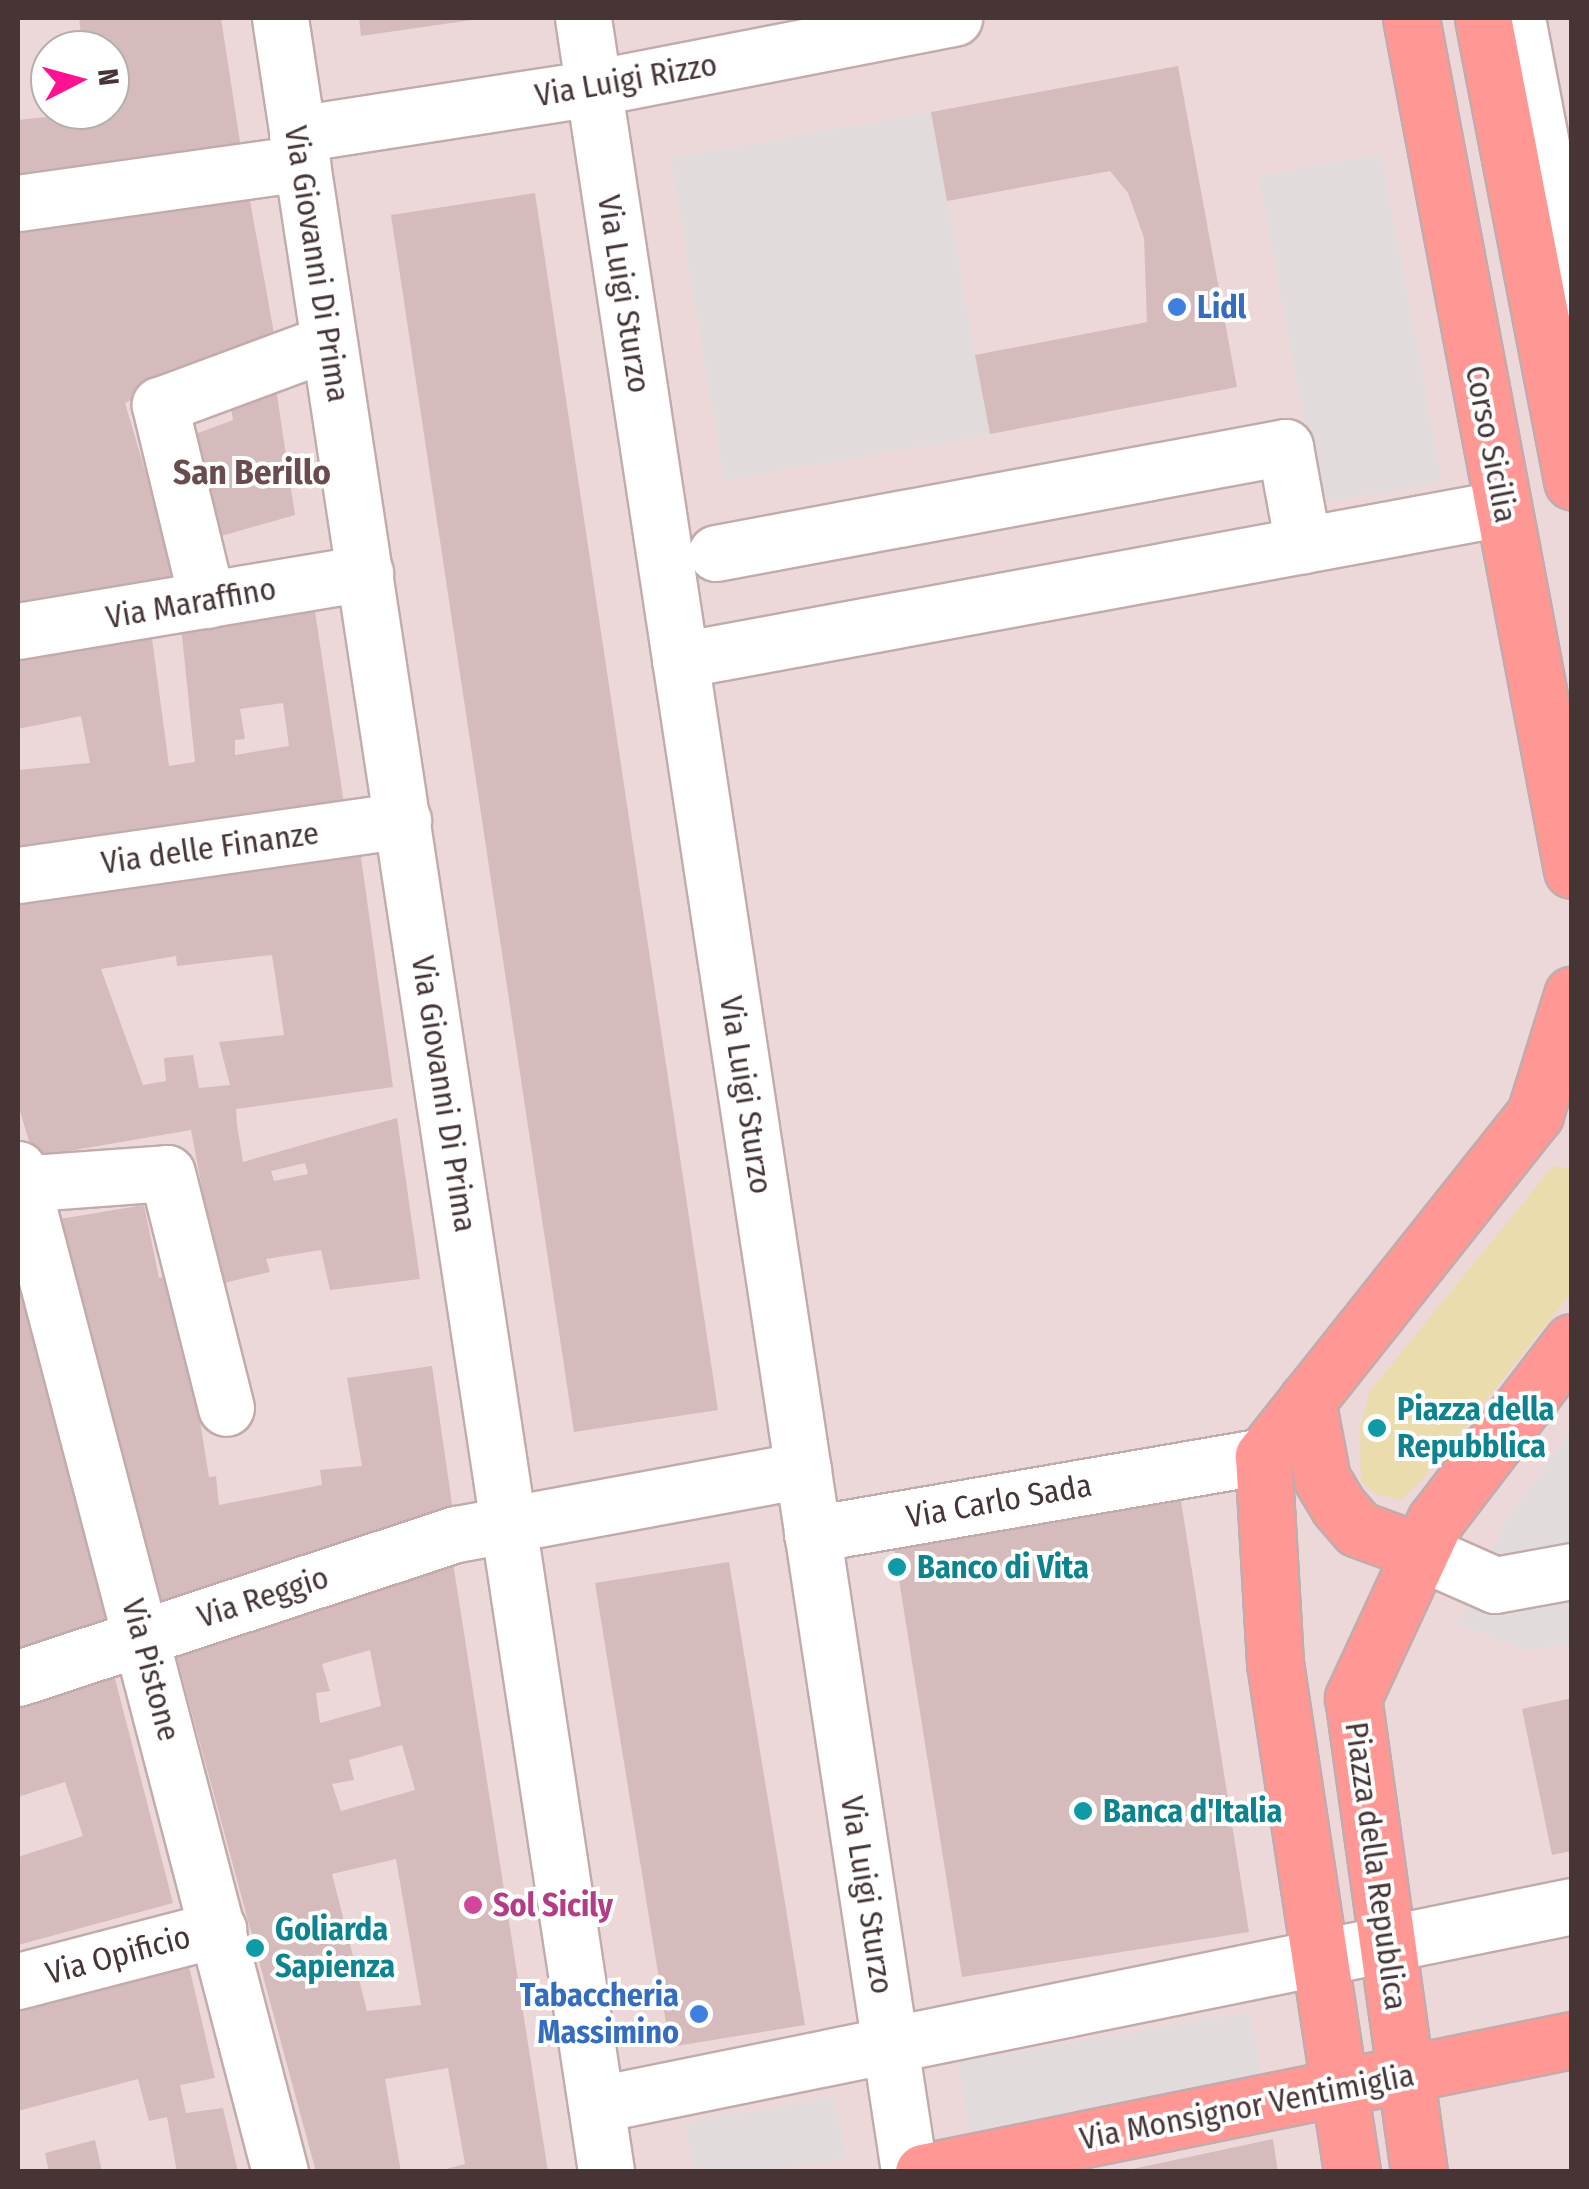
<!DOCTYPE html>
<style>
body{margin:0}
#map{position:relative;width:1589px;height:2189px;overflow:hidden;background:#f4e6e6;font-family:"Fira Sans Condensed",sans-serif}
div>[style]{position:absolute}
[style*='--x']{left:calc(var(--x)*1px);top:calc(var(--y)*1px);width:calc(var(--w)*1px);rotate:calc(var(--a)*1deg)}
.residential>*{inset:0;background:#ecd8d8}
.green>*{inset:0;background:#eadcad}
.parking>*{inset:0;background:#e1dbdc}
.building>*{inset:0;background:#d6bbbd}
.roads{filter:drop-shadow(2px 0 #c3abac) drop-shadow(-2px 0 #c3abac) drop-shadow(0 2px #c3abac) drop-shadow(0 -2px #c3abac)}
.minor>*{height:55px;margin:-27.5px;padding:0 27.5px;transform-origin:27.5px;border-radius:27.5px;background:#fff}
.major>*{height:55px;margin:-27.5px;padding:0 27.5px;transform-origin:27.5px;border-radius:27.5px;background:#ff9794}
.dots>*{width:28px;height:28px;translate:-50% -50%;box-sizing:border-box;border:5px solid #fff;border-radius:50%}
span{translate:-50% -50%;white-space:nowrap;text-align:center;line-height:1.15;-webkit-text-stroke:8px #fff;paint-order:stroke}
.street-label{font-size:32px;color:#473536}
.shop-label{font-size:32px;color:#366cbe;font-weight:700}
.left{translate:0 -50%;text-align:left}
.right{translate:-100% -50%;text-align:right}
.culture-label{font-size:32px;color:#0d838f;font-weight:700}
.hotel-label{font-size:32px;color:#b23c85;font-weight:700}
.neighbourhood-label{font-size:35px;color:#6a4c4e;font-weight:700}
.frame{position:absolute;inset:0;border:20px solid #473536;pointer-events:none}
.north{position:absolute;left:30px;top:30px;width:100px;height:100px;box-sizing:border-box;background:#fff;border:2px solid #b5aeaf;border-radius:50%;rotate:84deg;font-size:28px;font-weight:700;line-height:40px;text-align:center;color:#473536}
.north::after{content:'';display:block;margin:auto;width:35px;height:45px;background:#ff1291;clip-path:polygon(50% 0,100% 100%,50% 72%,0 100%)}
</style>
<div id="map">
<div class="residential">
<i style="clip-path:polygon(evenodd,18px 18px,1571px 18px,1571px 2171px,18px 2171px,18px 18px,50px 50px,110px 50px,110px 110px,50px 110px,50px 50px)"></i>
</div>
<div class="green">
<i style="clip-path:polygon(1553px 1166px,1571px 1169px,1571px 1293px,1428px 1473px,1401px 1500px,1376px 1494px,1361px 1481px,1360px 1427px,1370px 1391px)"></i>
</div>
<div class="parking">
<i style="clip-path:polygon(931px 112px,990px 434px,724px 480px,671px 158px)"></i>
<i style="clip-path:polygon(1381px 153px,1442px 481px,1320px 503px,1258px 176px)"></i>
<i style="clip-path:polygon(1571px 1429px,1571px 1642px,1528px 1651px,1458px 1623px,1504px 1525px)"></i>
<i style="clip-path:polygon(1251px 2012px,1262px 2080px,969px 2130px,958px 2062px)"></i>
<i style="clip-path:polygon(835px 2097px,845px 2158px,768px 2171px,693px 2171px,685px 2123px)"></i>
</div>
<div class="building">
<i style="clip-path:polygon(79px 18px,221px 18px,242px 155px,18px 191px,18px 120px,110px 110px,110px 50px,83px 50px)"></i>
<i style="clip-path:polygon(359px 18px,472px 18px,472px 20px,361px 36px)"></i>
<i style="clip-path:polygon(1178px 66px,1237px 387px,990px 434px,975px 355px,1147px 322px,1144px 238px,1128px 193px,1110px 171px,947px 201px,931px 112px)"></i>
<i style="clip-path:polygon(248px 190px,274px 333px,125px 403px,158px 514px,168px 512px,175px 585px,18px 610px,18px 218px)"></i>
<i style="clip-path:polygon(535px 193px,718px 1410px,574px 1432px,391px 215px)"></i>
<i style="clip-path:polygon(274px 375px,295px 515px,214px 538px,190px 436px,233px 420px,228px 389px)"></i>
<i style="clip-path:polygon(evenodd,314px 605px,345px 810px,18px 859px,18px 770px,90px 763px,81px 716px,18px 729px,18px 651px,151px 631px,169px 766px,195px 762px,181px 626px,314px 605px,283px 703px,289px 746px,235px 755px,235px 740px,245px 739px,240px 709px,283px 703px)"></i>
<i style="clip-path:polygon(evenodd,360px 850px,393px 1087px,236px 1109px,237px 1125px,243px 1162px,397px 1118px,420px 1279px,330px 1290px,321px 1250px,266px 1259px,270px 1272px,220px 1284px,191px 1130px,34px 1157px,18px 1105px,18px 896px,360px 850px,272px 955px,284px 1035px,219px 1042px,230px 1085px,199px 1088px,193px 1055px,164px 1058px,166px 1081px,143px 1085px,101px 969px,176px 956px,177px 966px,272px 955px,360px 850px,305px 1163px,308px 1174px,274px 1181px,271px 1171px,305px 1163px)"></i>
<i style="clip-path:polygon(144px 1205px,159px 1278px,176px 1274px,209px 1477px,216px 1476px,219px 1505px,322px 1485px,320px 1470px,362px 1466px,347px 1378px,432px 1366px,453px 1511px,154px 1607px,54px 1220px)"></i>
<i style="clip-path:polygon(18px 1253px,118px 1616px,18px 1650px)"></i>
<i style="clip-path:polygon(1178px 1482px,1249px 1932px,962px 1977px,891px 1529px)"></i>
<i style="clip-path:polygon(evenodd,452px 1556px,548px 2172px,435px 2172px,465px 2164px,448px 2068px,385px 2079px,401px 2172px,316px 2172px,174px 1647px,452px 1556px,370px 1650px,381px 1706px,320px 1723px,316px 1693px,330px 1691px,322px 1664px,370px 1650px,452px 1556px,402px 1745px,415px 1790px,341px 1811px,332px 1784px,354px 1780px,349px 1760px,402px 1745px,452px 1556px,396px 1859px,421px 2005px,367px 2011px,332px 1874px,396px 1859px)"></i>
<i style="clip-path:polygon(729px 1562px,805px 2025px,670px 2047px,595px 1583px)"></i>
<i style="clip-path:polygon(113px 1671px,173px 1903px,18px 1945px,18px 1857px,83px 1836px,65px 1782px,18px 1797px,18px 1701px)"></i>
<i style="clip-path:polygon(1572px 1698px,1572px 1851px,1552px 1855px,1522px 1709px)"></i>
<i style="clip-path:polygon(189px 1966px,215px 2078px,180px 2085px,186px 2113px,223px 2108px,238px 2172px,177px 2172px,167px 2117px,149px 2121px,138px 2079px,18px 2111px,18px 2011px)"></i>
<i style="clip-path:polygon(1273px 2139px,1278px 2172px,1128px 2172px,1128px 2170px)"></i>
<i style="clip-path:polygon(95px 2140px,102px 2172px,49px 2172px,45px 2153px)"></i>
</div>
<div class="roads">
<div class="minor">
<i style="--x:280;--y:18;--w:2179;--a:81.39"></i>
<i style="--x:583;--y:18;--w:2179;--a:81.39"></i>
<i style="--x:1517;--y:18;--w:293;--a:79.2"></i>
<i style="--x:297;--y:134;--w:300;--a:-8.8"></i>
<i style="--x:593;--y:88;--w:368;--a:-11"></i>
<i style="--x:18;--y:203;--w:287;--a:-8"></i>
<i style="--x:716;--y:553;--w:579;--a:-10.55"></i>
<i style="--x:1285;--y:447;--w:100;--a:79.6"></i>
<i style="--x:207;--y:600;--w:201;--a:-103.6"></i>
<i style="--x:160;--y:405;--w:180;--a:-20.4"></i>
<i style="--x:18;--y:631;--w:352;--a:-9.5"></i>
<i style="--x:680;--y:660;--w:837;--a:-10.46"></i>
<i style="--x:18;--y:875;--w:389;--a:-8.1"></i>
<i style="--x:18;--y:1169;--w:1037;--a:75.36"></i>
<i style="--x:18;--y:1184;--w:149;--a:-4.2"></i>
<i style="--x:167;--y:1173;--w:242;--a:75.9"></i>
<i style="--x:812;--y:1534;--w:458;--a:-9.8"></i>
<i style="--x:1418;--y:1551;--w:84;--a:23.8"></i>
<i style="--x:1495;--y:1585;--w:78;--a:-10.3"></i>
<i style="--x:18;--y:1678;--w:462;--a:-18.2"></i>
<i style="--x:457;--y:1534;--w:352;--a:-10.5"></i>
<i style="--x:18;--y:1981;--w:207;--a:-14.6"></i>
<i style="--x:599;--y:2104;--w:993;--a:-11.5"></i>
</div>
<div class="major">
<i style="--x:1411;--y:18;--w:867;--a:79.3"></i>
<i style="--x:1483;--y:18;--w:472;--a:79.1"></i>
<i style="--x:1307;--y:1400;--w:80;--a:79.2"></i>
<i style="--x:1322;--y:1479;--w:31;--a:59"></i>
<i style="--x:1338;--y:1506;--w:30;--a:49"></i>
<i style="--x:1358;--y:1529;--w:64;--a:20.1"></i>
<i style="--x:923;--y:2172;--w:662;--a:-11.5"></i>
<i style="--x:1352;--y:2172;--w:515;--a:-98.6"></i>
<i style="--x:1275;--y:1663;--w:207;--a:-93.3"></i>
<i style="--x:1263;--y:1456;--w:437;--a:-51.5"></i>
<i style="--x:1535;--y:1114;--w:125;--a:-72.7"></i>
<i style="--x:1419;--y:2172;--w:479;--a:-97.9"></i>
<i style="--x:1353;--y:1698;--w:195;--a:-65.1"></i>
<i style="--x:1435;--y:1521;--w:225;--a:-52.6"></i>
</div>
</div>
<div class="dots">
<i style="left:1177px;top:307px;background:#3f7fe0"></i>
<i style="left:1377px;top:1428px;background:#0f9aa8"></i>
<i style="left:897px;top:1567px;background:#0f9aa8"></i>
<i style="left:1083px;top:1811px;background:#0f9aa8"></i>
<i style="left:473px;top:1905px;background:#d1479c"></i>
<i style="left:255px;top:1948px;background:#0f9aa8"></i>
<i style="left:699px;top:2014px;background:#3f7fe0"></i>
</div>
<div class="street-label">
<span style="left:626px;top:80px;rotate:-10deg">Via Luigi Rizzo</span>
<span style="left:317px;top:264px;rotate:81deg">Via Giovanni Di Prima</span>
<span style="left:624px;top:294px;rotate:81deg">Via Luigi Sturzo</span>
<span style="left:1491px;top:444px;rotate:79deg">Corso Sicilia</span>
<span style="left:191px;top:603px;rotate:-10deg">Via Maraffino</span>
<span style="left:210px;top:848px;rotate:-8deg">Via delle Finanze</span>
<span style="left:444px;top:1094px;rotate:81deg">Via Giovanni Di Prima</span>
<span style="left:746px;top:1095px;rotate:81deg">Via Luigi Sturzo</span>
<span style="left:999px;top:1501px;rotate:-10deg">Via Carlo Sada</span>
<span style="left:263px;top:1597px;rotate:-18deg">Via Reggio</span>
<span style="left:151px;top:1670px;rotate:75deg">Via Pistone</span>
<span style="left:1376px;top:1866px;rotate:82deg">Piazza della Republica</span>
<span style="left:867px;top:1895px;rotate:81deg">Via Luigi Sturzo</span>
<span style="left:118px;top:1955px;rotate:-15deg">Via Opificio</span>
<span style="left:1247px;top:2107px;rotate:-11deg">Via Monsignor Ventimiglia</span>
</div>
<div class="shop-label">
<span class="left" style="left:1197px;top:307px">Lidl</span>
<span class="right" style="left:679px;top:2014px">Tabaccheria<br>Massimino</span>
</div>
<div class="culture-label">
<span class="left" style="left:1397px;top:1428px">Piazza della<br>Repubblica</span>
<span class="left" style="left:917px;top:1567px">Banco di Vita</span>
<span class="left" style="left:1103px;top:1811px">Banca d'Italia</span>
<span class="left" style="left:275px;top:1948px">Goliarda<br>Sapienza</span>
</div>
<div class="hotel-label">
<span class="left" style="left:493px;top:1905px">Sol Sicily</span>
</div>
<div class="neighbourhood-label">
<span style="left:252px;top:472px">San Berillo</span>
</div>
<div class="frame"></div>
<div class="north">N</div>
</div>
